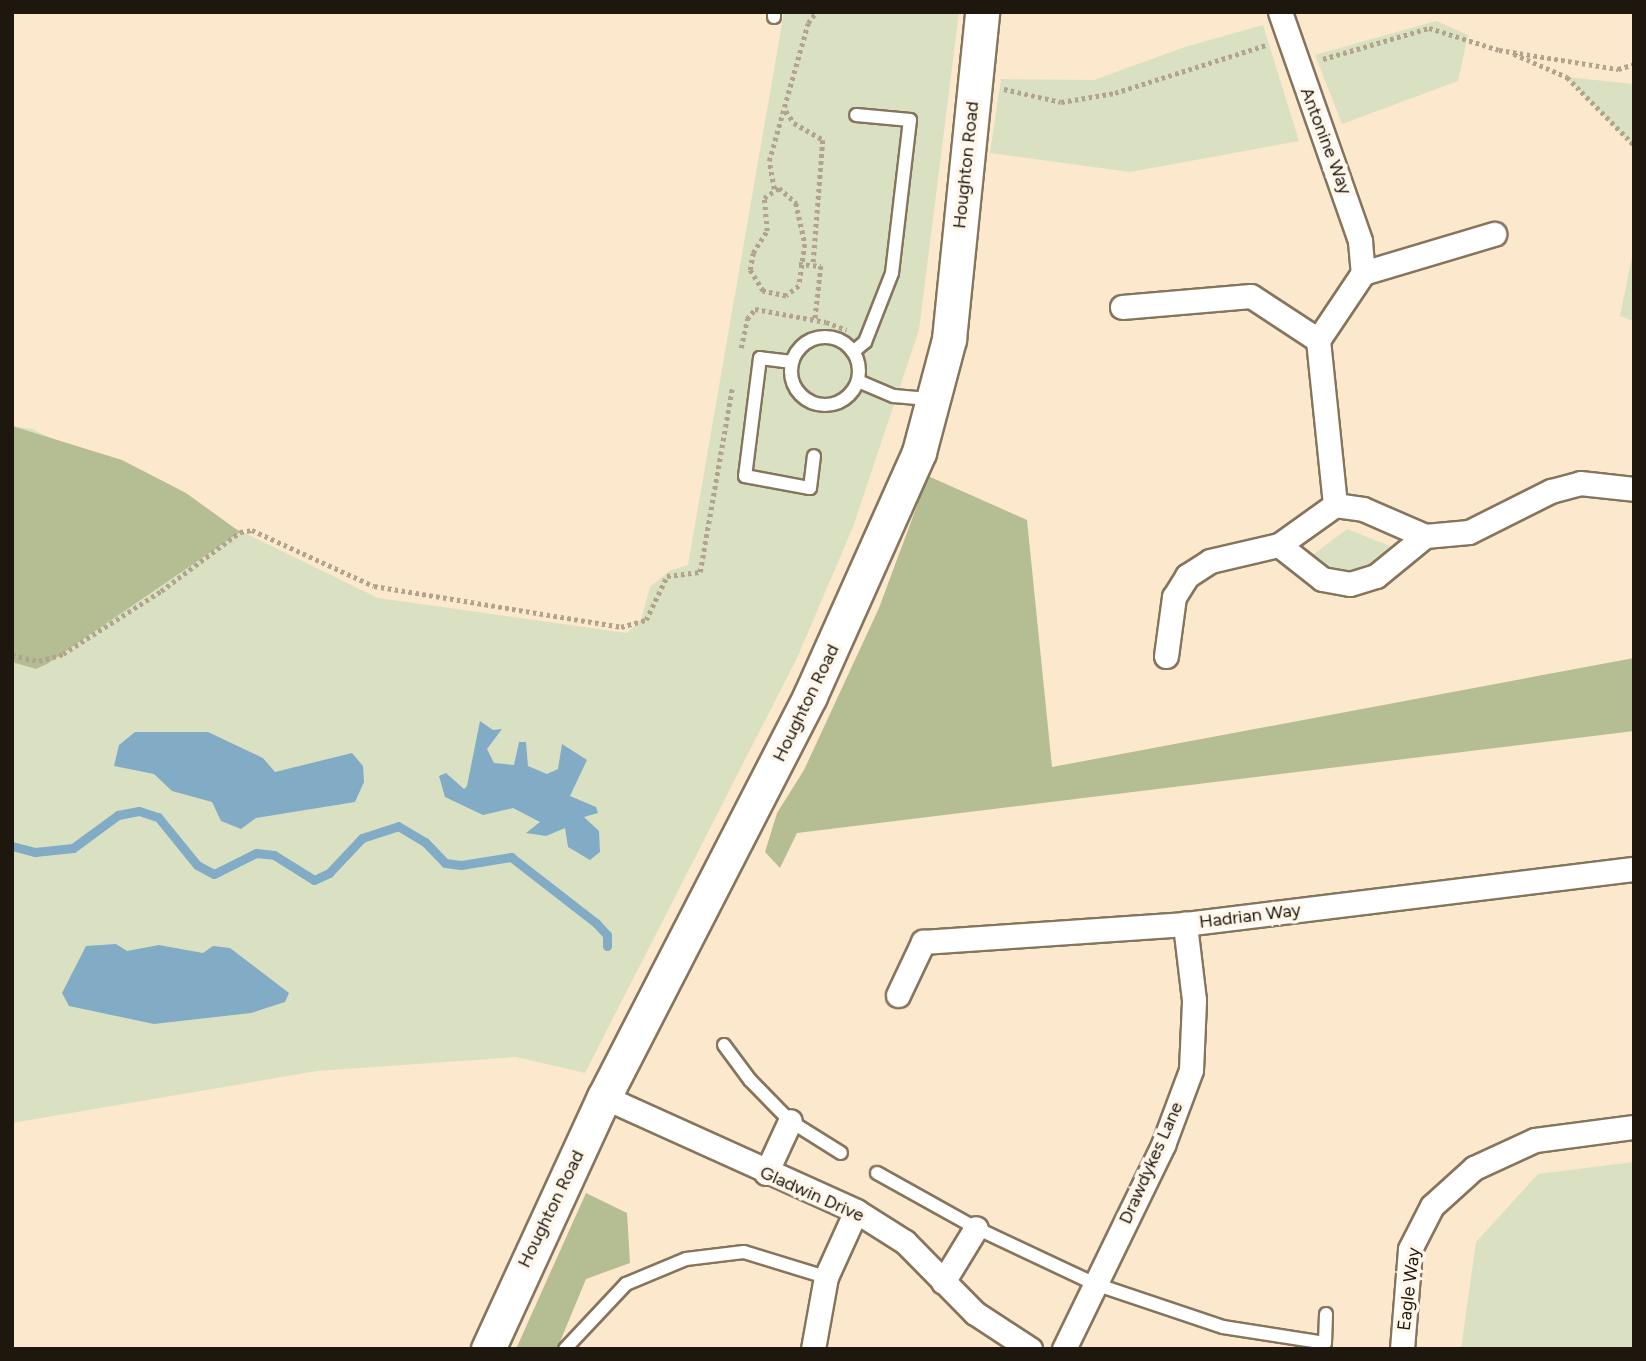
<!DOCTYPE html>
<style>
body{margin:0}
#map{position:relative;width:1646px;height:1361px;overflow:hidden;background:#fbe8cd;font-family:Figtree,sans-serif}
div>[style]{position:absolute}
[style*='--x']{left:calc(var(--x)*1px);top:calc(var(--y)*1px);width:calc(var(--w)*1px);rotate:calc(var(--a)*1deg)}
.green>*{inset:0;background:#dae1c2}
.forest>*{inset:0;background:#b5be92}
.water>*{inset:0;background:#82abc6}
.stream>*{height:9px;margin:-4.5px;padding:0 4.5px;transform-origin:4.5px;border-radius:4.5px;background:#82abc6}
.path>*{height:4.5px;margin-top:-2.25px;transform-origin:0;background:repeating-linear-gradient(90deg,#b2a38d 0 3.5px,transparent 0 7px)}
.roads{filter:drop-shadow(2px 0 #86755d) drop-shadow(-2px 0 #86755d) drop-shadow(0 2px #86755d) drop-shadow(0 -2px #86755d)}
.lane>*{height:12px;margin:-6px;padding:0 6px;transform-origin:6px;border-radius:6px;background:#fff}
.lane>.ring{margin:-6px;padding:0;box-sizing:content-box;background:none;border:12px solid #fff;border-radius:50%}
.street>*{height:23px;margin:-11.5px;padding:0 11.5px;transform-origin:11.5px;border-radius:11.5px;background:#fff}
.secondary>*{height:33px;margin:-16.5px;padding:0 16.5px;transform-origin:16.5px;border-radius:16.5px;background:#fff}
span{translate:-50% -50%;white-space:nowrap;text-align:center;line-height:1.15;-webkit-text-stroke:7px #fff7ec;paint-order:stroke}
.street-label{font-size:18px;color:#1d170d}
.frame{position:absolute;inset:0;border:14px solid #1d170d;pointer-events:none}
</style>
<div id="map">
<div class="green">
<i style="clip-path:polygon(784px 12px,959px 12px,919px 330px,853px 527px,797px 658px,585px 1073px,516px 1057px,317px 1071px,12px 1123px,12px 426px,32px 429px,378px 598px,627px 633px,641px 620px,650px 587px,669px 571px,688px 565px)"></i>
<i style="clip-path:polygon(1436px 21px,1468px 35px,1458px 81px,1342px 124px,1315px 55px)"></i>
<i style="clip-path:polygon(1263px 25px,1299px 141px,1130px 172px,990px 153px,1001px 79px,1094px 80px,1185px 47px)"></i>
<i style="clip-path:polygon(1566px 77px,1634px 84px,1634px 147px)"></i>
<i style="clip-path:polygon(1634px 247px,1634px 321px,1620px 316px)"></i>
<i style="clip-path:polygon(1347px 529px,1390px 546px,1368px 565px,1353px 572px,1334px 572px,1310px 557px)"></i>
<i style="clip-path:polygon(1634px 1162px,1634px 1349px,1461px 1349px,1476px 1242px,1538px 1174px)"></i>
</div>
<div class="forest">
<i style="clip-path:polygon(12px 426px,122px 460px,186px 493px,240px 532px,47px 664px,36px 669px,12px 662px)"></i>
<i style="clip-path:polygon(928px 476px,1027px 520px,1052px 767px,1634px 658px,1634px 731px,797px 833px,780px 868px,765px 852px,777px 813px,804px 770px,879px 608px)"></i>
<i style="clip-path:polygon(586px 1193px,627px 1213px,630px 1263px,586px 1279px,557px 1349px,516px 1349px)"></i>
</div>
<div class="water">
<i style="clip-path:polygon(480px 721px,493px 730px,502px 729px,487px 749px,494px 763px,514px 765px,519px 742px,526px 742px,528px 766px,547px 774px,558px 769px,562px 744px,587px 760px,570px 796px,596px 807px,598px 813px,584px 817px,599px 831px,600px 852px,590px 860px,568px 847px,565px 828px,546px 836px,526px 833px,540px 822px,513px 808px,483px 815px,445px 797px,439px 776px,446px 773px,464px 789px,467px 786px)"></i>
<i style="clip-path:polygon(135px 732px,208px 732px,263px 758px,275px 772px,352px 753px,363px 766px,364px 782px,355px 802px,256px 818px,241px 829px,221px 821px,212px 802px,172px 791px,154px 774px,114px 766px,119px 745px)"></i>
<i style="clip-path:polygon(116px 944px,127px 951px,159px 945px,203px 953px,213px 946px,230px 948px,289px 993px,285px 1002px,251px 1013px,154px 1024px,69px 1006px,62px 993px,86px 946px)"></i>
</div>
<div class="stream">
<i style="--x:12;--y:846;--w:24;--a:15"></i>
<i style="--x:35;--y:852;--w:38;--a:-6"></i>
<i style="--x:73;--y:848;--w:56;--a:-36.3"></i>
<i style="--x:118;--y:815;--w:21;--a:-11"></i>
<i style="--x:139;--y:811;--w:20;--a:18"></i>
<i style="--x:158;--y:817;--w:62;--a:50.9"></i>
<i style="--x:197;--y:865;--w:19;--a:28"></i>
<i style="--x:214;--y:874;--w:47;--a:-26.6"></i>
<i style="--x:256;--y:853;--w:18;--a:6"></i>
<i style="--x:274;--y:855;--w:47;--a:32"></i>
<i style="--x:314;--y:880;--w:17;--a:-25"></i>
<i style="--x:329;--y:873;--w:48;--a:-46.7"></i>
<i style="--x:362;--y:838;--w:38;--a:-18"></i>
<i style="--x:398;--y:826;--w:31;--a:31"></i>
<i style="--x:425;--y:842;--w:29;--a:46"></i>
<i style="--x:445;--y:863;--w:16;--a:7"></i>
<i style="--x:461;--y:865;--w:51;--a:-9.1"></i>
<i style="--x:511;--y:857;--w:108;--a:37.8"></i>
<i style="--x:596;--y:923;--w:16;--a:47"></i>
<i style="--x:607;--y:935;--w:11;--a:90"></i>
</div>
<div class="path">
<i style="--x:823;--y:12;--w:13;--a:0"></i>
<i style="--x:875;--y:12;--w:3;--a:0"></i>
<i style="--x:1514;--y:54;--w:58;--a:23.5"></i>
<i style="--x:1567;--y:77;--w:95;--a:45.4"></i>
<i style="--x:1323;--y:59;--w:110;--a:-16.3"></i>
<i style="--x:1429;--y:28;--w:73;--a:17.4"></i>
<i style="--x:1499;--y:50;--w:121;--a:9.1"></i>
<i style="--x:1618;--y:69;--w:17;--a:-17"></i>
<i style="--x:1004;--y:89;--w:58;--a:12.8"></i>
<i style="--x:1061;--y:102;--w:55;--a:-9.5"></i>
<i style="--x:1115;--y:93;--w:158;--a:-17.6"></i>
<i style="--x:786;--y:111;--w:14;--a:56"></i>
<i style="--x:794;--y:123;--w:34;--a:30"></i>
<i style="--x:823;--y:140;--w:126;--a:94.5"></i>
<i style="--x:779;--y:188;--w:23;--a:41"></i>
<i style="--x:796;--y:203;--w:42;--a:77.6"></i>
<i style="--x:805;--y:244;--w:42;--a:98.1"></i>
<i style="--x:799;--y:286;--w:16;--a:142"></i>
<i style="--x:786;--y:296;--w:24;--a:-168"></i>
<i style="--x:763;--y:291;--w:25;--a:-122"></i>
<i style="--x:750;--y:270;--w:17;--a:-80"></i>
<i style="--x:753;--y:253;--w:26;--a:-58"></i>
<i style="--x:767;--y:231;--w:33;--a:-95"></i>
<i style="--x:764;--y:198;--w:18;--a:-34"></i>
<i style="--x:774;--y:189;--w:28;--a:-100"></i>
<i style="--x:769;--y:161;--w:143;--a:-74.2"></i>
<i style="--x:808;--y:23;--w:14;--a:-54"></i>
<i style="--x:799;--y:264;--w:22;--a:5"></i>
<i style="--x:821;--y:266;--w:54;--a:96.3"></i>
<i style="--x:741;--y:348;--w:30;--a:-78"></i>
<i style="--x:747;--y:319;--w:13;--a:-51"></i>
<i style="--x:755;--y:309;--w:72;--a:10.4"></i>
<i style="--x:826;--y:322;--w:22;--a:21"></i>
<i style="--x:12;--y:655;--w:28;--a:13"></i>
<i style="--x:39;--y:661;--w:25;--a:-16"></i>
<i style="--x:63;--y:654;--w:117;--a:-32.7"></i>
<i style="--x:161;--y:591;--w:99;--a:-36.8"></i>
<i style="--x:240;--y:532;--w:12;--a:-9"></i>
<i style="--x:252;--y:530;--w:134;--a:24.7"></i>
<i style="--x:374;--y:586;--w:250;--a:9.4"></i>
<i style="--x:621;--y:627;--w:26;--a:-16"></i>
<i style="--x:646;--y:620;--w:49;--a:-64.5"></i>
<i style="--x:667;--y:576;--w:33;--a:-7"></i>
<i style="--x:700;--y:572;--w:187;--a:-80.1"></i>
</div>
<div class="roads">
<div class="lane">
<i style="--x:774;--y:17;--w:5;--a:-90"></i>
<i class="ring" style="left:791px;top:337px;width:56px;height:56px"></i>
<i style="--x:853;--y:352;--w:16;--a:-40"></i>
<i style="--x:865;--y:342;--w:74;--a:-68.6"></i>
<i style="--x:892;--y:273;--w:154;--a:-83.3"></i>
<i style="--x:910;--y:120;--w:54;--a:-174.7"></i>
<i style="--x:792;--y:362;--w:32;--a:-173"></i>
<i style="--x:760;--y:358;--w:119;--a:97.2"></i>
<i style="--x:745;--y:476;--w:66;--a:10.5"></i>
<i style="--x:810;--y:488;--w:32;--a:-83"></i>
<i style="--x:858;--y:381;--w:39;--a:23"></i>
<i style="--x:894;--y:396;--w:37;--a:5"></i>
<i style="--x:724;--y:1045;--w:44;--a:53.4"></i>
<i style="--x:750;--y:1080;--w:57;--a:45.7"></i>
<i style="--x:790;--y:1121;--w:60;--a:32.1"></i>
<i style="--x:877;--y:1173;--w:113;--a:29.1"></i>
<i style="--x:976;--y:1228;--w:132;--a:25.2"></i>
<i style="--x:1095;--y:1284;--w:135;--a:18.6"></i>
<i style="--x:1223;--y:1327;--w:103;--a:8.9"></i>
<i style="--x:1325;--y:1343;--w:29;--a:-88"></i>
<i style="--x:565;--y:1349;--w:89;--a:-46.8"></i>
<i style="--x:626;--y:1284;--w:65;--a:-22.6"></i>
<i style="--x:686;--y:1259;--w:58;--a:-6.9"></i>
<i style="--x:744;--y:1252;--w:86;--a:17"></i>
</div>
<div class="street">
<i style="--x:1280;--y:12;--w:243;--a:70.7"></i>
<i style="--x:1360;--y:241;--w:32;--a:85"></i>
<i style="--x:1363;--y:273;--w:81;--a:123.9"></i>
<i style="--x:1318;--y:340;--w:166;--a:84.1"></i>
<i style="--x:1363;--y:273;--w:137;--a:-16.6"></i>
<i style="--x:1122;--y:307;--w:129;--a:-4.9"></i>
<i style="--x:1251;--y:296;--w:80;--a:33.3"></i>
<i style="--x:1279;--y:545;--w:55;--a:38.3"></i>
<i style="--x:1322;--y:579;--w:28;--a:10"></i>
<i style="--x:1350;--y:584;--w:27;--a:-17"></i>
<i style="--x:1376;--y:576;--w:63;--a:-39.2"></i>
<i style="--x:1166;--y:656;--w:60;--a:-82.3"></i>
<i style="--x:1174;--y:597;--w:25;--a:-58"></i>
<i style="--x:1187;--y:576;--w:27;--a:-33"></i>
<i style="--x:1210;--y:561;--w:71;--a:-13.1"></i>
<i style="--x:1279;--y:545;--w:69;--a:-35.5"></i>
<i style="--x:1335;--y:505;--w:28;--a:8"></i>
<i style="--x:1363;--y:509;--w:68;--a:23.5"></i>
<i style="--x:1425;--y:536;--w:44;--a:-5.2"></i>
<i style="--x:1469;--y:532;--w:92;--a:-26.6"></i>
<i style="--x:1551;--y:491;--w:30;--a:-15"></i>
<i style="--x:1580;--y:483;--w:54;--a:6.3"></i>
<i style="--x:898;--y:995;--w:59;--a:-64.7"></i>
<i style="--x:923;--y:942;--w:263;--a:-3.9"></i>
<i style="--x:1185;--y:924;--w:452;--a:-7"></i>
<i style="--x:604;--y:1097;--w:277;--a:24.3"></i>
<i style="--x:856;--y:1211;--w:58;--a:32.3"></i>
<i style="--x:905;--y:1242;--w:100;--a:45.4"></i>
<i style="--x:975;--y:1313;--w:66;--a:33.2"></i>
<i style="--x:766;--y:1173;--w:57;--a:-65.2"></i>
<i style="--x:943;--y:1282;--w:63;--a:-58.6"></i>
<i style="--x:813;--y:1349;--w:73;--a:-79.8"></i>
<i style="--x:826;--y:1277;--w:72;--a:-65.6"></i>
<i style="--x:1064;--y:1349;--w:227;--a:-64.1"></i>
<i style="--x:1163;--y:1145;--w:80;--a:-69.5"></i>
<i style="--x:1191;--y:1070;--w:70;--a:-87.5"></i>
<i style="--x:1194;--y:1000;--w:77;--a:-96.8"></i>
<i style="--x:1402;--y:1349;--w:100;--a:-85.4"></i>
<i style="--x:1410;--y:1249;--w:48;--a:-62.9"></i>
<i style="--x:1432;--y:1206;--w:57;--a:-42.1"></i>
<i style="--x:1474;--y:1168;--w:67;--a:-24.7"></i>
<i style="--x:1535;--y:1140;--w:100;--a:-7.5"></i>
</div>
<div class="secondary">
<i style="--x:488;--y:1349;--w:277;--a:-65.3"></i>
<i style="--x:604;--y:1097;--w:451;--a:-62.8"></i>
<i style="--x:810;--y:696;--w:267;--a:-65.9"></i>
<i style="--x:919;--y:452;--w:117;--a:-75.1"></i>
<i style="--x:949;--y:339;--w:329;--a:-84.2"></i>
</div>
</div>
<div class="street-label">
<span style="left:1326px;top:141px;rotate:69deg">Antonine Way</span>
<span style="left:966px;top:165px;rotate:-84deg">Houghton Road</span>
<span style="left:806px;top:703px;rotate:-64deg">Houghton Road</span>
<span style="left:1250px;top:916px;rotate:-7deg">Hadrian Way</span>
<span style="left:1151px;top:1163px;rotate:-66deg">Drawdykes Lane</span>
<span style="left:812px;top:1194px;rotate:24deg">Gladwin Drive</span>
<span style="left:551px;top:1209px;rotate:-64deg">Houghton Road</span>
<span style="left:1409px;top:1289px;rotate:-83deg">Eagle Way</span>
</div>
<div class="frame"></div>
</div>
